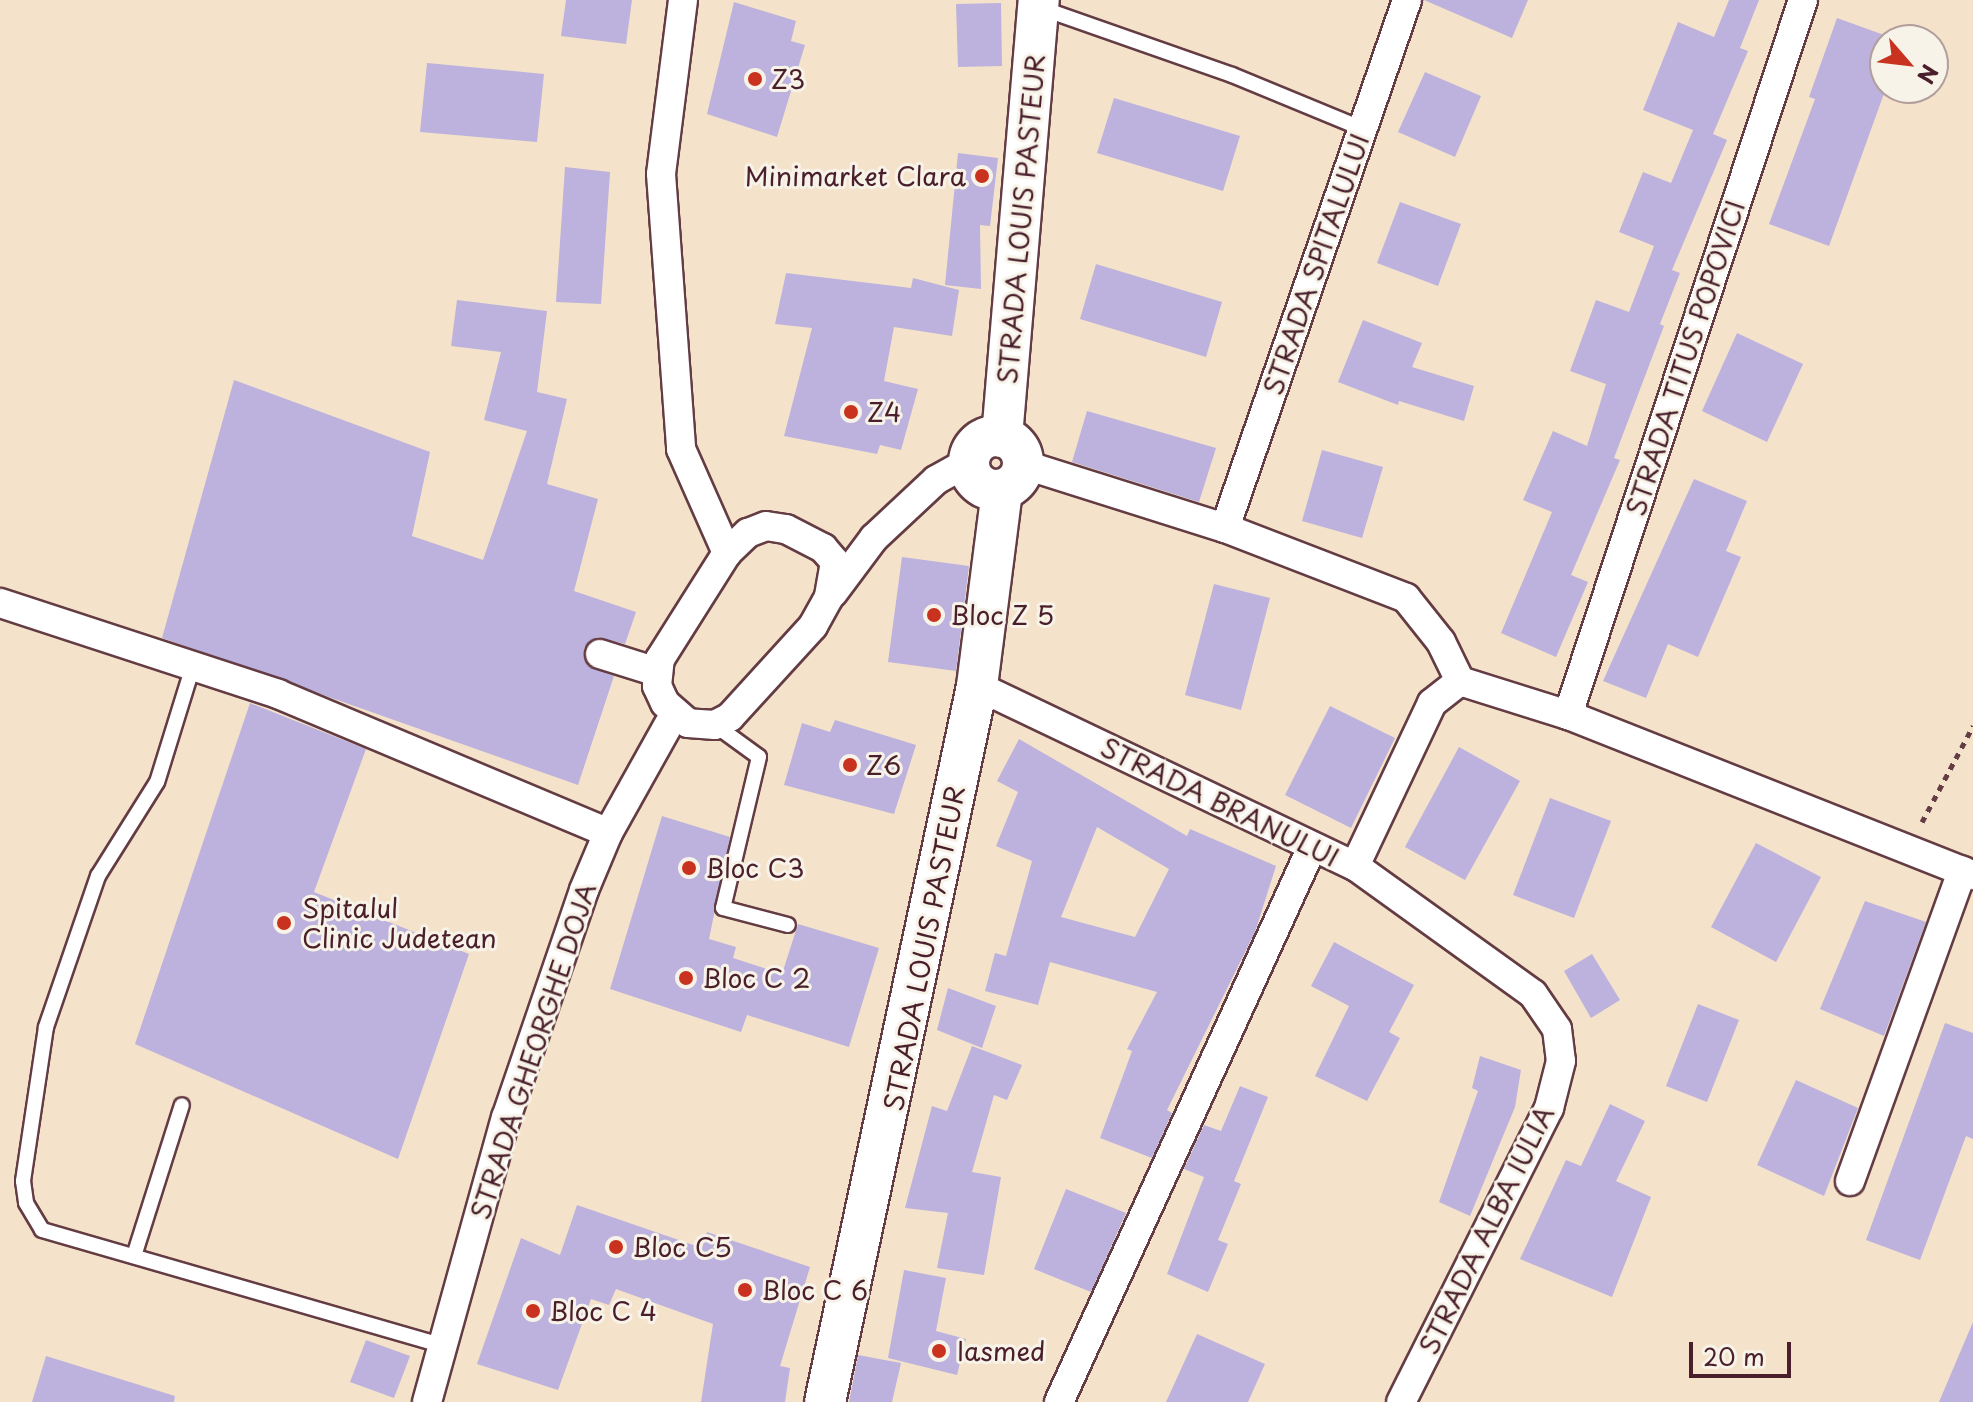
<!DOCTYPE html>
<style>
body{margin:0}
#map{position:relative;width:1973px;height:1402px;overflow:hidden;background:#f4e3ca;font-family:"Playpen Sans",sans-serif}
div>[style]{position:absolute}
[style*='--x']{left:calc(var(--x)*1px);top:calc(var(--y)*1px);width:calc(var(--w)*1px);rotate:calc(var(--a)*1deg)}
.building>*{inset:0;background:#bcb2dd}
.path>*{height:5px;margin-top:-2.5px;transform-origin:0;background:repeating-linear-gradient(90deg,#643c43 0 6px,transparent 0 12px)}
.roads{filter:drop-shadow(2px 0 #643c43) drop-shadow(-2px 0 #643c43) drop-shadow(0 2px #643c43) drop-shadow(0 -2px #643c43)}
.service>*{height:14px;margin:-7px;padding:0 7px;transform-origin:7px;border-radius:7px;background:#fff}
.minor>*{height:28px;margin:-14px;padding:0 14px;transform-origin:14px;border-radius:14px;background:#fff}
.secondary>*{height:40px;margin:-20px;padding:0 20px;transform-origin:20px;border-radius:20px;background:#fff}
.secondary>.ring{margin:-20px;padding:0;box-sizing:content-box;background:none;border:40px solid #fff;border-radius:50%}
.dots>*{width:22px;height:22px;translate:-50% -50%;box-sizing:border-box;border:4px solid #f7f3e8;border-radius:50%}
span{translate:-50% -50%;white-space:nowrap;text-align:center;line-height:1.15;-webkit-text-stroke:6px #f7f3e8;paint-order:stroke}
.poi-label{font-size:26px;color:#4a1f2b}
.left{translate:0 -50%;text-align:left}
.right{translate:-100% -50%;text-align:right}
.street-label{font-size:26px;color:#4a1f2b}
.north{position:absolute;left:1869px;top:24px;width:80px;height:80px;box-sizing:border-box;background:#f7f3e8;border:2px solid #b29e9c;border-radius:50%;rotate:118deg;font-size:22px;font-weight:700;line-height:32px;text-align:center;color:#4a1f2b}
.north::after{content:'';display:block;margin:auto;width:28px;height:36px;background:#c8321e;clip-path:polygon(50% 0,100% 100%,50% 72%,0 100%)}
.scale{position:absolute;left:1689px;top:1342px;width:102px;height:36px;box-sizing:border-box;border:4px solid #4a1f2b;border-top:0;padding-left:10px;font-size:24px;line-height:28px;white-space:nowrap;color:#4a1f2b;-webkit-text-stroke:6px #f7f3e8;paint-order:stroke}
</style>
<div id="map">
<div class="building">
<i style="clip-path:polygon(566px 0,632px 0,626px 44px,561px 36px)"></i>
<i style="clip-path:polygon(1424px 0,1528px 0,1512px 38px)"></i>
<i style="clip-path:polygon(1729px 0,1759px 0,1740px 48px,1748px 51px,1713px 134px,1727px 140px,1672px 270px,1680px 273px,1660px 324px,1664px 326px,1614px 458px,1620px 460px,1571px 575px,1588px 582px,1556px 657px,1501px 633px,1552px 512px,1523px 500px,1553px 431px,1587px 446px,1606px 384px,1570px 371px,1596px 300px,1629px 312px,1654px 246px,1619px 232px,1643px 172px,1671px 183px,1693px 130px,1643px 110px,1678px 22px,1714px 37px)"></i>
<i style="clip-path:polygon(734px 2px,796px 21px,791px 41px,805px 45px,777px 137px,707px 114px)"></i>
<i style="clip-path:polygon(1001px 3px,1002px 66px,958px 67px,956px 4px)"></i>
<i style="clip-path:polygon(1837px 18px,1898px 40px,1885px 40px,1886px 88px,1829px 246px,1769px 224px,1815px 99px,1809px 97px)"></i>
<i style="clip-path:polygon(427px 63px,544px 74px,537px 142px,420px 132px)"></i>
<i style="clip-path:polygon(1425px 72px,1481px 96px,1455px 157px,1398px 132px)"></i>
<i style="clip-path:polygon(1114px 98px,1240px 136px,1223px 191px,1097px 153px)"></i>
<i style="clip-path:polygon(958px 153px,998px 158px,990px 226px,980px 225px,981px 289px,945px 285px)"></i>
<i style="clip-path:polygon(565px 167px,610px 172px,601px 304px,556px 302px)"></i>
<i style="clip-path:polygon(1400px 202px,1461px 224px,1438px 286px,1377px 263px)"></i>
<i style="clip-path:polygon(1096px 264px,1222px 302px,1206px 357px,1080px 319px)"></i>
<i style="clip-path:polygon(786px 273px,911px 288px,913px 278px,959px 290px,952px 336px,894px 327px,884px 381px,918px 389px,901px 450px,880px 445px,877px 454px,784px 436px,812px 328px,775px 324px)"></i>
<i style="clip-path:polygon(457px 300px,547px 311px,537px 392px,567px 399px,547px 484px,598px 499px,574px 591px,636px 612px,625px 644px,597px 637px,584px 648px,588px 666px,614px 676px,578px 785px,162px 638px,234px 380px,430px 452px,412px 536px,483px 560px,527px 431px,484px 420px,501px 352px,451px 346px)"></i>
<i style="clip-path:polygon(1363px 320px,1422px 343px,1412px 367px,1474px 386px,1464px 421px,1399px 401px,1398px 405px,1338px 382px)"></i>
<i style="clip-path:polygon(1737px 333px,1803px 364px,1767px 442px,1702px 411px)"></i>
<i style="clip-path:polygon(1087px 411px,1216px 448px,1199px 502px,1072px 462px)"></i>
<i style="clip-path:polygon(1322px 450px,1383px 467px,1362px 538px,1302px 521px)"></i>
<i style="clip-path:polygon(1694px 479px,1747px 501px,1726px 551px,1741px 557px,1698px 657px,1668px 644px,1646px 698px,1603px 681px)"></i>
<i style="clip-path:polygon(902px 557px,969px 566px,956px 671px,888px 662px)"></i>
<i style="clip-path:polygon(1214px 584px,1270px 598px,1241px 710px,1185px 695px)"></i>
<i style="clip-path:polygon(250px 703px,366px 749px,314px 892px,469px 954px,398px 1159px,135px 1044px)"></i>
<i style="clip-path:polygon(1330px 706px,1395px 738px,1351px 828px,1285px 795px)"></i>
<i style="clip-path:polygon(835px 720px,916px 745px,894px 814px,784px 785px,802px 723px,830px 732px)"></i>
<i style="clip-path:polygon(evenodd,1019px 739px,1187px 836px,1190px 829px,1276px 866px,1255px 932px,1167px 1110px,1172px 1113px,1152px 1158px,1100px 1138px,1132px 1051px,1127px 1049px,1157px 992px,1050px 962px,1038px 1005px,985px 991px,995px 953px,1006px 956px,1032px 861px,996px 846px,1018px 792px,997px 781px,1019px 739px,1097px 827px,1169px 869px,1135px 937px,1061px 917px,1097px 827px)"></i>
<i style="clip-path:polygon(1459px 747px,1520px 781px,1465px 880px,1405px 847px)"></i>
<i style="clip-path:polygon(1550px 798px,1611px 821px,1574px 918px,1513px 895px)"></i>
<i style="clip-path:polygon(662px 816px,730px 837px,709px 939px,736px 947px,733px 958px,782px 974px,798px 924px,879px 948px,849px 1047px,747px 1015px,741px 1032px,610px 989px)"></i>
<i style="clip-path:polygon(1756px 843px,1821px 877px,1776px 962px,1711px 927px)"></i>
<i style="clip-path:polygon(1865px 901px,1926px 922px,1884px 1036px,1820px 1009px)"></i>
<i style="clip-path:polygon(1334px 942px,1414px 985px,1389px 1032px,1400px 1038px,1367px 1101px,1315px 1076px,1349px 1006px,1311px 986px)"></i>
<i style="clip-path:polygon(1592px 954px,1620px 1000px,1591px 1018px,1564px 971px)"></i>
<i style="clip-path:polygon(948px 988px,996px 1006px,982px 1048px,937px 1030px)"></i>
<i style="clip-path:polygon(1698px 1004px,1739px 1020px,1707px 1102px,1666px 1086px)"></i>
<i style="clip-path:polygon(1945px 1023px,1973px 1033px,1973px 1139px,1966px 1136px,1920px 1260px,1866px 1240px)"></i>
<i style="clip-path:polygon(972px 1046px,1022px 1065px,1007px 1100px,994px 1095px,972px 1172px,1001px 1177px,984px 1275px,937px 1268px,948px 1213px,905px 1208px,932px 1106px,947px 1111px)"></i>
<i style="clip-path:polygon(1480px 1056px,1521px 1070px,1515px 1107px,1470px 1216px,1439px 1202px,1478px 1091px,1472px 1088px)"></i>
<i style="clip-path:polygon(1796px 1080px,1858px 1108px,1824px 1196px,1757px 1165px)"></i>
<i style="clip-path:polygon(1240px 1086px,1268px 1097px,1234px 1181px,1241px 1184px,1218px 1240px,1228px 1244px,1208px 1292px,1167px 1274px,1204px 1177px,1184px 1169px,1204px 1125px,1221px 1131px)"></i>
<i style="clip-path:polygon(1610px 1104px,1645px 1121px,1616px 1181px,1651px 1197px,1612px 1297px,1520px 1259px,1566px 1160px,1581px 1166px)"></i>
<i style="clip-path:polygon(1066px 1189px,1126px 1213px,1091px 1292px,1034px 1269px)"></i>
<i style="clip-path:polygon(577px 1205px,702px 1248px,707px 1232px,810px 1267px,780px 1366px,790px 1368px,785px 1402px,701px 1402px,713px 1324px,616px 1289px,609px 1305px,591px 1299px,558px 1390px,477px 1364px,521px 1238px,560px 1255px)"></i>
<i style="clip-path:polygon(904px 1270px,946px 1278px,936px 1331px,966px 1339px,957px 1375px,888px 1358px)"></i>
<i style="clip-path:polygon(1973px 1322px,1973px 1402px,1939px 1402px)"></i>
<i style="clip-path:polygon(1197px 1334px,1265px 1364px,1248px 1402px,1166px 1402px)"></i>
<i style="clip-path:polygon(366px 1340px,410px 1356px,394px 1398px,350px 1382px)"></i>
<i style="clip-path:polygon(858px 1355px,901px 1363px,892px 1402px,849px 1402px)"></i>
<i style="clip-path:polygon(46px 1356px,175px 1396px,174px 1402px,32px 1402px)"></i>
</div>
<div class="path">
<i style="--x:1922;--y:822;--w:109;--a:-62"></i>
</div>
<div class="roads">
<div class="service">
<i style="--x:1041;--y:8;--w:202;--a:19.3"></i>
<i style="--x:1232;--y:75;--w:142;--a:22.4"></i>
<i style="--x:193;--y:666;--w:121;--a:107.2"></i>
<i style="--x:157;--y:782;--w:111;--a:122.1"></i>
<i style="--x:98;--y:876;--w:160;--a:109"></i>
<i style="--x:46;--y:1027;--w:156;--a:98.5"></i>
<i style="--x:23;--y:1181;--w:22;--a:82"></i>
<i style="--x:26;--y:1203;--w:31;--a:59"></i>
<i style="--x:42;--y:1230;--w:415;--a:16.1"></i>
<i style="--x:715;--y:725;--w:54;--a:36"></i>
<i style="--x:759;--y:757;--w:155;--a:103.4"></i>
<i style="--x:723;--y:908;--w:67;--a:14.7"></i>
<i style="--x:134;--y:1256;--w:158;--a:-72.4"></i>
</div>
<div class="minor">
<i style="--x:683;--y:0;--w:175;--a:97.2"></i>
<i style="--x:661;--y:174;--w:276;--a:85.8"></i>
<i style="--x:681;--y:449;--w:114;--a:66.1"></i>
<i style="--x:1022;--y:464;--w:213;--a:17.5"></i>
<i style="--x:1225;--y:528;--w:194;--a:21.1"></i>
<i style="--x:1406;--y:598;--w:56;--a:51.5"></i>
<i style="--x:1441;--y:642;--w:43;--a:64"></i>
<i style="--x:766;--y:526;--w:20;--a:9"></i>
<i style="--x:786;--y:529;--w:42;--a:27.2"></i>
<i style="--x:823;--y:548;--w:18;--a:49"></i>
<i style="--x:835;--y:562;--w:36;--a:100"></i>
<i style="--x:829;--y:597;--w:33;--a:119"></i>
<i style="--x:813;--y:626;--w:123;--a:132.4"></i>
<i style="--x:730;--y:717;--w:17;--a:152"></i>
<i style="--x:715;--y:725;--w:27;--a:-176"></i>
<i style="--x:688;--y:723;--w:30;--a:-139"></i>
<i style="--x:665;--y:703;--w:19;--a:-115"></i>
<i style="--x:657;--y:686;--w:27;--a:-84"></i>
<i style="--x:660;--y:659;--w:125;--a:-57.7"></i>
<i style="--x:727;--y:553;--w:29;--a:-44"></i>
<i style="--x:748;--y:533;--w:19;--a:-21"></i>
<i style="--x:1225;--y:528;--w:558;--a:-70.98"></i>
<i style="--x:833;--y:593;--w:69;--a:-53.3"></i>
<i style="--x:874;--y:538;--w:85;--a:-43.1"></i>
<i style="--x:936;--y:480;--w:38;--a:-29"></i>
<i style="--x:0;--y:603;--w:293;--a:18.1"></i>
<i style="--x:278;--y:694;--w:358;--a:22.8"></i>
<i style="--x:600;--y:654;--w:60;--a:17.5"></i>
<i style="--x:977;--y:686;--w:419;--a:25.5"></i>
<i style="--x:1355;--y:866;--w:219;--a:35.7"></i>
<i style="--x:1533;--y:994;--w:42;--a:55.6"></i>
<i style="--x:1557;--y:1029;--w:32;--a:83"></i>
<i style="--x:1561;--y:1061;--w:49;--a:104.3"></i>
<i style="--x:1549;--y:1108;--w:329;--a:116.7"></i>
<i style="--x:1568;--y:715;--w:753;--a:-71.81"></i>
<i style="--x:1355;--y:866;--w:180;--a:-64.7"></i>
<i style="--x:1432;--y:703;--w:36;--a:-38"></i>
<i style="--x:1460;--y:681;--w:113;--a:17.5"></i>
<i style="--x:1568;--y:715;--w:435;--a:21.6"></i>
<i style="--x:1850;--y:1181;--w:330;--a:-70.1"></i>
<i style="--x:427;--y:1402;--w:295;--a:-74.5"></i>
<i style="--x:506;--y:1118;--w:241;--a:-71.1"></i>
<i style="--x:584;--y:890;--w:62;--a:-67.2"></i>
<i style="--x:608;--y:833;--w:135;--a:-60.8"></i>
<i style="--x:1059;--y:1402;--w:610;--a:-65.49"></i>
</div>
<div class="secondary">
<i class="ring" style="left:969px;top:436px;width:14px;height:14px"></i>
<i style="--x:1002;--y:437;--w:439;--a:-85.2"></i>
<i style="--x:825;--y:1402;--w:732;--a:-78.01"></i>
<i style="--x:977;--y:686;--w:198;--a:-82.7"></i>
</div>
</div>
<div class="dots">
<i style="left:755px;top:79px;background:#c8321e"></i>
<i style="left:982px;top:176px;background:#c8321e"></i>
<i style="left:851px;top:412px;background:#c8321e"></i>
<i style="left:934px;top:615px;background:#c8321e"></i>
<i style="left:850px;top:765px;background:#c8321e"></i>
<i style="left:689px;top:868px;background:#c8321e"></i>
<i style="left:284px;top:923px;background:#c8321e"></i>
<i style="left:686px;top:978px;background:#c8321e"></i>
<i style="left:616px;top:1247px;background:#c8321e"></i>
<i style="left:745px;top:1290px;background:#c8321e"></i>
<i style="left:533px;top:1311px;background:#c8321e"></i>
<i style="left:939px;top:1351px;background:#c8321e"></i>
</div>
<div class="poi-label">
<span class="left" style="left:771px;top:79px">Z3</span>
<span class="right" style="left:966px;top:176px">Minimarket Clara</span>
<span class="left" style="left:867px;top:412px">Z4</span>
<span class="left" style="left:950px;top:615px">Bloc Z 5</span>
<span class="left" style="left:866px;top:765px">Z6</span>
<span class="left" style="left:705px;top:868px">Bloc C3</span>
<span class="left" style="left:302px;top:923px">Spitalul<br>Clinic Judetean</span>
<span class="left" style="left:702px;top:978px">Bloc C 2</span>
<span class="left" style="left:632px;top:1247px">Bloc C5</span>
<span class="left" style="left:761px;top:1290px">Bloc C 6</span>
<span class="left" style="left:549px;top:1311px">Bloc C 4</span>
<span class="left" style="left:957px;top:1351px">Iasmed</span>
</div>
<div class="street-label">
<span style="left:1021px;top:219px;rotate:-85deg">STRADA LOUIS PASTEUR</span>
<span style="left:1316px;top:264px;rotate:-71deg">STRADA SPITALULUI</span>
<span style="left:1685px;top:358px;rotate:-72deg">STRADA TITUS POPOVICI</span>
<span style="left:1220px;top:802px;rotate:26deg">STRADA BRANULUI</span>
<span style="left:924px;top:948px;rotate:-79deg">STRADA LOUIS PASTEUR</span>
<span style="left:533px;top:1051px;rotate:-72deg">STRADA GHEORGHE DOJA</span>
<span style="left:1486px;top:1230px;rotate:-64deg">STRADA ALBA IULIA</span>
</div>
<div class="north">N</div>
<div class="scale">20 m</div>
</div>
